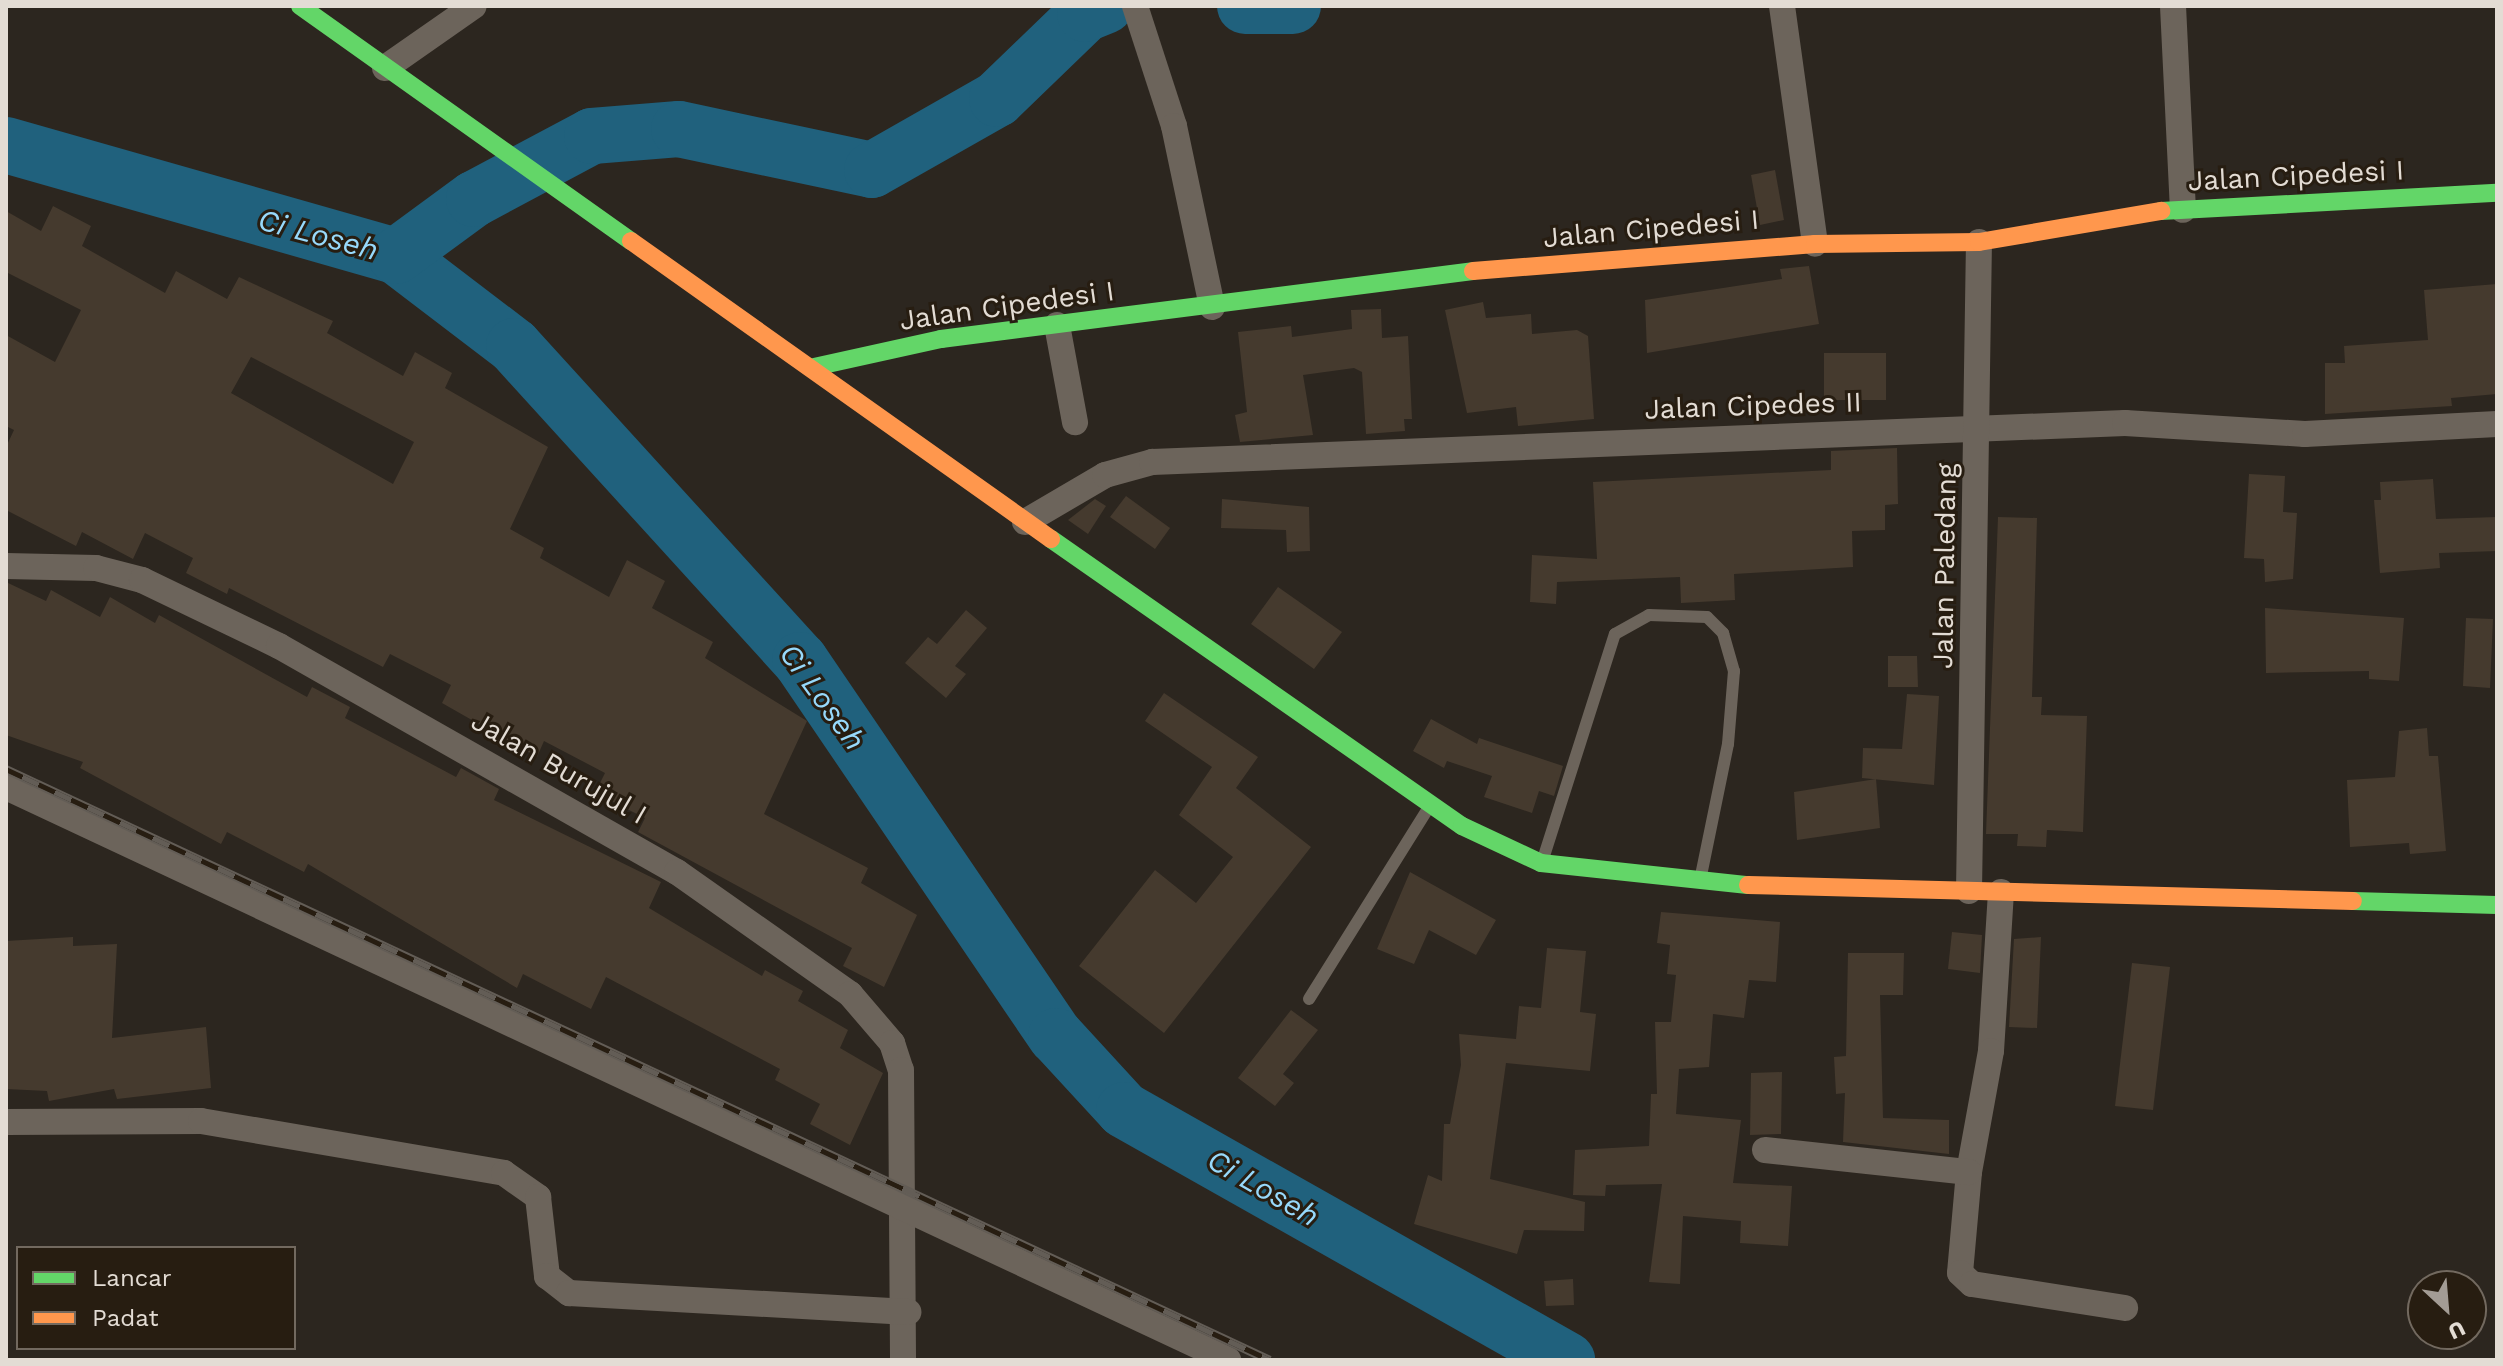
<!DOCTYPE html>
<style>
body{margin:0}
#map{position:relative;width:2503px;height:1366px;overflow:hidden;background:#2c261f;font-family:"Work Sans",sans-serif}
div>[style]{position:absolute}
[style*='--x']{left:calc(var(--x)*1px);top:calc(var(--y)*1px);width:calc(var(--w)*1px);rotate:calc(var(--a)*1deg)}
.river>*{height:56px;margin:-28px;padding:0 28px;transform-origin:28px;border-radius:28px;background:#20617d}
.building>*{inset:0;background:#453a2e}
.lane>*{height:12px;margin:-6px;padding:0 6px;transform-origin:6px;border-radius:6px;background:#6c645b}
.street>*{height:26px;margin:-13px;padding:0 13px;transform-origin:13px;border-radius:13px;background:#6c645b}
.fast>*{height:18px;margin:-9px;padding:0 9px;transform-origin:9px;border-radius:9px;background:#63d668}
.slow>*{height:18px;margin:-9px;padding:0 9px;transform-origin:9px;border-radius:9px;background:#ff974d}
.rail>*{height:9px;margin-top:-4.5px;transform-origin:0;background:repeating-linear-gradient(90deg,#271d11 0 18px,#635d56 0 36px);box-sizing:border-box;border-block:2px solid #635d56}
span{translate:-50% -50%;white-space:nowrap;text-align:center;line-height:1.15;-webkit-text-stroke:6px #271d11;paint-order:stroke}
.street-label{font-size:28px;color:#e3dcd4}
.water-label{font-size:30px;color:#97d9fb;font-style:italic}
.frame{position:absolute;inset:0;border:8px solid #e3dcd4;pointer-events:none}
.legend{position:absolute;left:16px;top:1246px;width:280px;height:104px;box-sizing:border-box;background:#271d11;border:2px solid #72695f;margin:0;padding:10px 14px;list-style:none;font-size:24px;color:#e3dcd4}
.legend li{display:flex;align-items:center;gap:16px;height:40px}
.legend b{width:40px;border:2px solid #72695f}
.north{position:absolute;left:2407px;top:1270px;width:80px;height:80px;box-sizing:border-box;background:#271d11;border:2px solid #72695f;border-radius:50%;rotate:154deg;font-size:22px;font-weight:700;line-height:32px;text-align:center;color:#e3dcd4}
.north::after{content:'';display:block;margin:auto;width:28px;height:36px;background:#a39c95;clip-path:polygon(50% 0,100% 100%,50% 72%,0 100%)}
</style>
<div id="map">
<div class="river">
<i style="--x:1245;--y:6;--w:48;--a:0"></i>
<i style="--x:6;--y:145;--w:405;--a:15.9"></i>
<i style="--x:396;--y:256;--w:148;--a:37.3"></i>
<i style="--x:514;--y:346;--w:425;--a:47.7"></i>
<i style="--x:800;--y:660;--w:455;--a:55.8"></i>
<i style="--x:1056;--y:1036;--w:100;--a:47.4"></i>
<i style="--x:1124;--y:1110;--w:509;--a:29.44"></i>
<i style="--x:396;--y:256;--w:97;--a:-36.2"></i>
<i style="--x:474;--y:199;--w:134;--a:-28.1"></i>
<i style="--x:592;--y:136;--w:87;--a:-4.6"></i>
<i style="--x:679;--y:129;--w:197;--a:12"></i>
<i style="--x:872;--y:170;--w:144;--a:-29.6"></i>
<i style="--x:997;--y:99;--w:122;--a:-44"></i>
<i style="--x:1085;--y:14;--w:22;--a:-22"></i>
</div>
<div class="building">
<i style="clip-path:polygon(1775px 170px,1784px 220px,1760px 225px,1751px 175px)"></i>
<i style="clip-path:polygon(evenodd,53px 206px,91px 226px,82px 246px,165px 293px,176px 271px,227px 299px,239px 277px,333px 321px,327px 333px,403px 376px,415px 352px,452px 373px,445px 388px,548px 447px,510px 529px,544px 548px,540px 558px,609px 597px,627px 560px,665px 581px,652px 608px,713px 642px,705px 658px,807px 721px,764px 814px,868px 868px,861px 883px,917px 915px,884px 987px,843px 966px,852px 948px,638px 832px,645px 818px,595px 793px,605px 773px,544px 741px,537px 757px,442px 703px,451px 685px,390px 654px,383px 667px,229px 588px,227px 594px,186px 573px,193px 558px,145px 533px,133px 559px,82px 532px,76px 546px,6px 510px,6px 447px,14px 430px,6px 426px,6px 335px,55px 362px,81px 310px,6px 272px,6px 211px,41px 231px,53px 206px,251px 357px,414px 442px,393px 484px,231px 393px,251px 357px)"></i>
<i style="clip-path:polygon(1809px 266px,1819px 324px,1647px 353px,1645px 300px,1782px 279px,1780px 269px)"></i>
<i style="clip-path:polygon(2497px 284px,2497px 394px,2451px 398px,2452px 406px,2325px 414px,2325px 363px,2345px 363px,2344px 346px,2428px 340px,2424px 290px)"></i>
<i style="clip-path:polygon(1483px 302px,1486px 318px,1531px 314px,1532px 334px,1577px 330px,1588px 336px,1594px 419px,1518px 426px,1516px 407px,1467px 413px,1445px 310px)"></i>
<i style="clip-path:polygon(1381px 309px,1382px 338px,1408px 336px,1412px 419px,1404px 419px,1405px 431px,1366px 434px,1362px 372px,1354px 368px,1303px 375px,1313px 435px,1240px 442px,1235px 415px,1247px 412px,1238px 332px,1291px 326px,1292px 337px,1352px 329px,1351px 310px)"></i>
<i style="clip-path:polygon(1824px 353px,1886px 353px,1886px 400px,1824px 400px)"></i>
<i style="clip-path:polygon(1897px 448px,1898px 504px,1885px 505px,1885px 530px,1852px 531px,1853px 567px,1734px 574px,1735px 600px,1681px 603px,1680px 577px,1557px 582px,1556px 604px,1530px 602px,1532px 555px,1597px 559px,1593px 482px,1831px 470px,1831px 451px)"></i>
<i style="clip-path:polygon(2249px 474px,2285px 476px,2283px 512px,2297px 513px,2293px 579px,2265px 582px,2264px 559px,2244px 558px)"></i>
<i style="clip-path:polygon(2433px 479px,2436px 519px,2497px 517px,2497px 551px,2439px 553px,2440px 568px,2380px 573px,2374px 500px,2381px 500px,2380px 482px)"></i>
<i style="clip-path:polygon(1126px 496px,1170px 528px,1155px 549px,1110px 517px)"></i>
<i style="clip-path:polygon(1095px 499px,1106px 506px,1088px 534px,1068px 520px)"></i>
<i style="clip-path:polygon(1222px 499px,1309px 507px,1310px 551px,1287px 552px,1286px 530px,1221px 528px)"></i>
<i style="clip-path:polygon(1998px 517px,2037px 518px,2032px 697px,2042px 697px,2041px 715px,2087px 716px,2083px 832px,2047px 830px,2046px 847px,2017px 846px,2018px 834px,1986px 834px)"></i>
<i style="clip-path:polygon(6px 582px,46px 601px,51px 590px,100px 617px,110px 597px,155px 623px,159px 615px,307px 697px,312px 687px,350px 707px,345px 718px,456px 777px,461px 768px,499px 789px,494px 800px,661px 882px,649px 908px,762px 976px,765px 970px,803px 991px,798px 1001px,848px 1030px,840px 1048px,883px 1073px,850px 1145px,810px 1124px,820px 1104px,775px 1080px,780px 1069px,606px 977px,591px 1009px,523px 974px,517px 988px,308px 864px,304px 872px,227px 832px,221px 844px,80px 768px,83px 762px,6px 735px)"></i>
<i style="clip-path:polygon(1278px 587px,1342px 632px,1314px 669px,1251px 624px)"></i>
<i style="clip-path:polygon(2265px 608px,2404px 618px,2399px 681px,2369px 679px,2369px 671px,2266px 673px)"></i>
<i style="clip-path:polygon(966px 610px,987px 628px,955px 666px,966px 674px,946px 698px,905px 663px,928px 637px,937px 644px)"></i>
<i style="clip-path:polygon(2466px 618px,2493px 619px,2490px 688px,2463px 686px)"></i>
<i style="clip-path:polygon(1888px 656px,1917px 656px,1918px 687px,1888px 687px)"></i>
<i style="clip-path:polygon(1164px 693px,1258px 757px,1236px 788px,1311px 847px,1164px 1033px,1079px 966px,1155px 870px,1196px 903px,1233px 857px,1179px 815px,1212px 767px,1145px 721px)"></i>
<i style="clip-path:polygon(1907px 694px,1939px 696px,1934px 785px,1862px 778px,1863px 748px,1902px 749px)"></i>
<i style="clip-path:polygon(1431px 719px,1477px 744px,1479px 738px,1563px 766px,1554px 796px,1539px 791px,1532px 813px,1484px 797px,1492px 776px,1447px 761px,1444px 768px,1413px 751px)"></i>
<i style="clip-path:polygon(2427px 728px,2429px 756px,2438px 756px,2446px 851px,2410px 854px,2409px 843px,2350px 847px,2347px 780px,2395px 777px,2399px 731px)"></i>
<i style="clip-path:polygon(1876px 779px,1880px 828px,1797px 840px,1794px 792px)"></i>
<i style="clip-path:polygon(1410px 872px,1496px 920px,1476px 955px,1429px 930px,1414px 964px,1377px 949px)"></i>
<i style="clip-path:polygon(1661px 912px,1780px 922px,1776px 982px,1749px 980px,1744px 1018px,1713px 1014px,1709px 1067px,1679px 1069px,1676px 1114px,1741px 1120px,1733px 1183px,1792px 1186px,1788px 1246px,1740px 1243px,1741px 1221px,1683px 1216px,1680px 1284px,1649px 1282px,1662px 1184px,1606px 1185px,1605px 1196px,1573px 1195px,1575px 1150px,1649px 1146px,1651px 1094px,1657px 1094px,1655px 1022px,1671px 1022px,1676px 975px,1667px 974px,1670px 945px,1657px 943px)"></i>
<i style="clip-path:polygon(1952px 932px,1982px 935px,1980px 973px,1948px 969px)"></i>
<i style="clip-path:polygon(73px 937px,73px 946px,117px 944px,112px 1038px,206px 1027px,211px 1088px,117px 1099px,114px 1089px,49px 1101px,47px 1091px,6px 1089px,6px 941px)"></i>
<i style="clip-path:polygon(2041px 937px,2037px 1028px,2009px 1027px,2014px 939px)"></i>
<i style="clip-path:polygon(1547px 948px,1586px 951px,1580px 1012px,1596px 1014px,1590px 1071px,1506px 1063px,1490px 1179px,1585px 1202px,1584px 1231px,1524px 1230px,1517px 1254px,1414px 1224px,1428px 1175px,1442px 1181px,1444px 1124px,1450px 1124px,1461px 1065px,1459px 1034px,1516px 1039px,1519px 1006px,1541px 1008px)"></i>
<i style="clip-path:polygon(1848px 953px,1904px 953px,1903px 995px,1880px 995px,1883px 1118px,1949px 1120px,1949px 1154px,1843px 1142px,1845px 1093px,1836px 1094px,1834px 1057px,1846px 1056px)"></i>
<i style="clip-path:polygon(2132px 963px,2170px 967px,2153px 1110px,2115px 1106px)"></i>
<i style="clip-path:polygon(1291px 1010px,1318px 1030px,1283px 1074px,1294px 1083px,1275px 1106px,1238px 1078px)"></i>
<i style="clip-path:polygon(1782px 1072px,1781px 1134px,1750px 1135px,1751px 1073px)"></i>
<i style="clip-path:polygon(1573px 1279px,1574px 1305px,1546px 1306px,1544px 1281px)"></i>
</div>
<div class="lane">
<i style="--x:1544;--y:856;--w:233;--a:-72.3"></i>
<i style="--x:1615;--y:634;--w:39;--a:-29"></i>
<i style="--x:1649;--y:615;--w:58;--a:2"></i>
<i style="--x:1707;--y:617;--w:23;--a:45"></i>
<i style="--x:1723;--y:633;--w:40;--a:74"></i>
<i style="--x:1734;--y:671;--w:73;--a:94.7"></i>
<i style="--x:1728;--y:744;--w:134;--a:101.6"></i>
<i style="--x:1309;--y:999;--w:221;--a:-58"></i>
</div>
<div class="street">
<i style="--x:1135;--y:6;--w:126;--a:72"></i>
<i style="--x:1174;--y:126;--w:185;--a:78.1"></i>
<i style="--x:1782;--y:6;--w:240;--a:82.1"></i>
<i style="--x:2173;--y:6;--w:204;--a:87.2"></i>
<i style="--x:385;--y:68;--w:108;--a:-34.9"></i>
<i style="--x:1057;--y:325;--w:99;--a:79.5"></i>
<i style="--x:1025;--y:522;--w:93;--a:-30.4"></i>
<i style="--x:1105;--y:475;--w:49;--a:-15.5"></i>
<i style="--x:1152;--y:462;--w:974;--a:-2.3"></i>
<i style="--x:2125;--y:423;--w:180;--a:3.5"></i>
<i style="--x:2305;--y:434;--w:192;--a:-3"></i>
<i style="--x:6;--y:566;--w:90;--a:1.3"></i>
<i style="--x:96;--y:568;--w:48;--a:14.6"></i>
<i style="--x:142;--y:580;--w:152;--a:25.7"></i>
<i style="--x:279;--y:646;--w:458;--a:29.6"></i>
<i style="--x:677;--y:872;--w:212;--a:35.2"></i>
<i style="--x:850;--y:994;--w:65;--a:49.4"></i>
<i style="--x:892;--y:1043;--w:28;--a:72"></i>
<i style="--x:901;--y:1070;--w:290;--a:89.6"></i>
<i style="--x:6;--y:787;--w:1350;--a:25.12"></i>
<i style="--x:1969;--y:891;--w:649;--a:-89.12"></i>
<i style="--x:2001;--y:892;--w:159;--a:93.6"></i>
<i style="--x:1991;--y:1051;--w:123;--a:100.3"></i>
<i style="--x:1969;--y:1172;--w:101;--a:95.1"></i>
<i style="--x:1960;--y:1273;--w:16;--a:43"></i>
<i style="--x:1972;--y:1284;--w:155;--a:8.9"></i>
<i style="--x:6;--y:1122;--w:195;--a:-0.3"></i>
<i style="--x:201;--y:1121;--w:307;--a:9.7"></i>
<i style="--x:504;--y:1173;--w:42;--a:35.2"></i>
<i style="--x:538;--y:1197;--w:80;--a:83.5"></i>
<i style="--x:547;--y:1276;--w:28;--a:38"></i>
<i style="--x:569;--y:1293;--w:340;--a:3.2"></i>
<i style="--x:1765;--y:1150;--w:205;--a:6.2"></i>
</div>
<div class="fast">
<i style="--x:300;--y:6;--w:406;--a:35.4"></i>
<i style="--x:2161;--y:211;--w:336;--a:-3.1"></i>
<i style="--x:814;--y:367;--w:130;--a:-12.4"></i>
<i style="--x:941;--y:339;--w:536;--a:-7.28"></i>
<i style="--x:1051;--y:539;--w:501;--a:34.93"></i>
<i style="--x:1462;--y:826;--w:87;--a:25.1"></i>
<i style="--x:1541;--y:863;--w:208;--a:6.1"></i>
<i style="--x:2353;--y:901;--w:144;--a:1.6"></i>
</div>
<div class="slow">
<i style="--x:631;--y:241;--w:515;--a:35.36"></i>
<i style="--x:1473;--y:271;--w:343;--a:-4.5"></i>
<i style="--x:1815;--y:244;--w:164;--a:-0.7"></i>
<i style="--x:1979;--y:242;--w:185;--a:-9.7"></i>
<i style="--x:1748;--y:885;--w:605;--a:1.51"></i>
</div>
<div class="rail">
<i style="--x:6;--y:769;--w:1395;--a:25.06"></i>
</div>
<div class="street-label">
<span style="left:2296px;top:176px;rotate:-3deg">Jalan Cipedesi I</span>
<span style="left:1651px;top:229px;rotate:-5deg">Jalan Cipedesi I</span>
<span style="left:1007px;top:306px;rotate:-8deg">Jalan Cipedesi I</span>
<span style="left:1753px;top:406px;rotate:-2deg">Jalan Cipedes II</span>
<span style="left:1945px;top:566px;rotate:-89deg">Jalan Paledang</span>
<span style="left:559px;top:768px;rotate:30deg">Jalan Burujul I</span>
</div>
<div class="water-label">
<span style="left:318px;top:235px;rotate:15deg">Ci Loseh</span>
<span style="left:822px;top:697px;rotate:54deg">Ci Loseh</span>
<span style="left:1263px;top:1188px;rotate:30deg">Ci Loseh</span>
</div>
<div class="frame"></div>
<ul class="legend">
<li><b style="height:10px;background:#63d668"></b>Lancar</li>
<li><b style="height:10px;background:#ff974d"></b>Padat</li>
</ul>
<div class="north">U</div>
</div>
